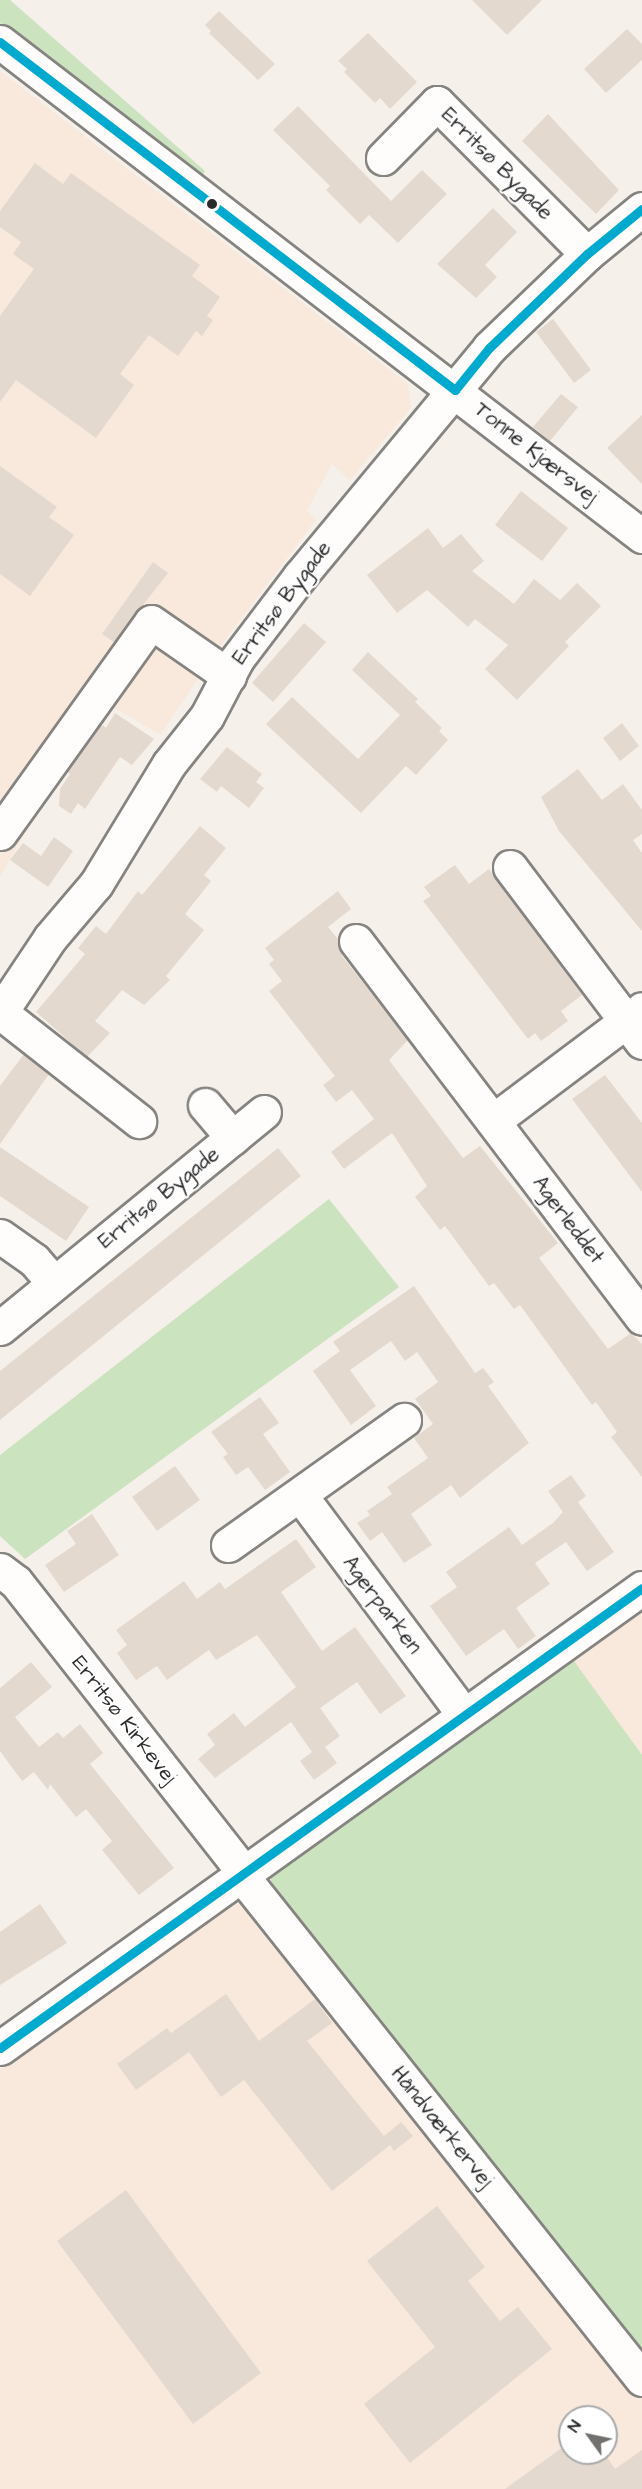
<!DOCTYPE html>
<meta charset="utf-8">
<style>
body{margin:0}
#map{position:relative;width:642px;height:2489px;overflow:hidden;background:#f6f0ea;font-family:"Architects Daughter",sans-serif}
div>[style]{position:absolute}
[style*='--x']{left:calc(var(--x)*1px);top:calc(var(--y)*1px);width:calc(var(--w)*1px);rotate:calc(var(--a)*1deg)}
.built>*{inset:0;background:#f8e9dc}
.green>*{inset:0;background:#cbe3be}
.building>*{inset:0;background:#e4d9cf}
.roads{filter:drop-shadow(2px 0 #868481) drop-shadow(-2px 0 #868481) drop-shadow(0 2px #868481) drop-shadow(0 -2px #868481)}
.minor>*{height:33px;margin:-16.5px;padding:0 16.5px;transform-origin:16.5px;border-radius:16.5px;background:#fefdfc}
.bus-1>*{height:9px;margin:-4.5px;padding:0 4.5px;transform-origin:4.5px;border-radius:4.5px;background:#00a9ce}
.dots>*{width:16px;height:16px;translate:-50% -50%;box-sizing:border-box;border:3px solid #fff;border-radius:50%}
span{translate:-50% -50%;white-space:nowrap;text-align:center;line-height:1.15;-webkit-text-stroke:4.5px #fff;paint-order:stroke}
.street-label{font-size:21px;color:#2b2b2b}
.north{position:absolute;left:558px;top:2405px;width:60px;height:60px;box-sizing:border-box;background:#fff;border:2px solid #aaa;border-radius:50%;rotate:303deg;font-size:16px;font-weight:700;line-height:24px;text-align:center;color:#2b2b2b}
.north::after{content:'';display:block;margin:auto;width:21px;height:27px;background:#72706e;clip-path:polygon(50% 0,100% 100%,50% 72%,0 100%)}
</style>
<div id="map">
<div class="built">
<i style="clip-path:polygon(0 71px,408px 384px,411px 408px,350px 480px,332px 464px,307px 510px,316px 520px,219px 648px,160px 735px,113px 707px,55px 773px,46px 797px,0 877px)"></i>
<i style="clip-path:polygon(evenodd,642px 1612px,642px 2489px,0 2489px,0 2069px,642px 1612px,570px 2417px,606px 2417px,606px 2453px,570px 2453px,570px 2417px)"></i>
</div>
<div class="green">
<i style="clip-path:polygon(0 0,10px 0,205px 171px,201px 178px,0 23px)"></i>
<i style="clip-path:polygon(329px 1199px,399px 1287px,25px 1559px,0 1536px,0 1455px)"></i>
<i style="clip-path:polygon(574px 1661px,642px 1755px,642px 2356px,274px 1894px,270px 1875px)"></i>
</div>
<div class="building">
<i style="clip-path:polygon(472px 0,542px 0,507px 35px)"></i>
<i style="clip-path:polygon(219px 11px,275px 64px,258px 80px,209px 33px,211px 31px,205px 25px)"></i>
<i style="clip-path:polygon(627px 29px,642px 44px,642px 60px,606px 93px,584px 69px)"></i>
<i style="clip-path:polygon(368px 33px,417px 82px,390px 109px,380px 98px,375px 103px,344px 72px,347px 69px,338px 61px)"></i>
<i style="clip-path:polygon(298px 106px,391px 201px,422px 170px,447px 194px,398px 243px,369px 215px,360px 224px,326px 190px,330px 186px,273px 130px)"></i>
<i style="clip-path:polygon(548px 114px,619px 190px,596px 214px,522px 141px)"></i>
<i style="clip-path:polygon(35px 163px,63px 184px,71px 173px,200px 265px,192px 276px,220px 297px,207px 316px,213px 320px,202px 336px,196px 331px,178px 356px,149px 335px,120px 374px,134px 385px,96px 438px,16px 380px,0 402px,0 316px,34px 269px,13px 254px,21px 242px,0 227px,0 211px)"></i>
<i style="clip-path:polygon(493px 208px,517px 232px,485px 265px,497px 277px,476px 298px,437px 264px)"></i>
<i style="clip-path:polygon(553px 319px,591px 370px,574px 383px,536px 332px)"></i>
<i style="clip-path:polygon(561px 394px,578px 407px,550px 441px,533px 427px)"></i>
<i style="clip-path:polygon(642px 415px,642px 484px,607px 448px)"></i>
<i style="clip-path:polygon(0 466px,57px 507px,49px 517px,74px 535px,30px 596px,0 574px)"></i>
<i style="clip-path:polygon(521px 491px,568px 528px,542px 561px,495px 525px)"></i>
<i style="clip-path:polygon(428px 528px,443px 548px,461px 534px,484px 561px,472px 571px,514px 604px,534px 579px,560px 600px,577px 583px,601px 606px,565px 642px,569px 646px,517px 700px,485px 669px,508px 645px,475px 619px,468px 627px,427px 590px,397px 613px,367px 575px)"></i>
<i style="clip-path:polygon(153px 562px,168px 573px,114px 642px,102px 634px)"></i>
<i style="clip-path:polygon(304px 623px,326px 642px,273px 702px,252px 683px)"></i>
<i style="clip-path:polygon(368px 652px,418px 699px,415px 702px,442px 728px,439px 731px,448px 740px,416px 775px,406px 766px,361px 813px,266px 724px,292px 697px,358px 759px,400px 715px,352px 670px)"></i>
<i style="clip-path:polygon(115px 713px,154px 739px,132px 765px,120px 757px,85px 809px,78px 803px,71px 814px,59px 806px,60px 789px,70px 774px,67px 772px,101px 724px,106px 728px)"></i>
<i style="clip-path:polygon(622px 723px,639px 746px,620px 761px,603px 738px)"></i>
<i style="clip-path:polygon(227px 747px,262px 774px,256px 782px,264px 788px,249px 808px,221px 786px,217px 792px,200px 779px)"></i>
<i style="clip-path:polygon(578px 769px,602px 800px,623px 784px,642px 810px,642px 834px,633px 840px,642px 853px,642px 931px,559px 831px,541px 797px)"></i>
<i style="clip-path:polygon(200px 826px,226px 848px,204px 875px,211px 881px,185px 914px,204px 930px,166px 976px,170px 980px,144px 1005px,122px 990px,95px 1021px,110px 1033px,87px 1057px,36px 1012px,85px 954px,78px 948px,96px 926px,106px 934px,138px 891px,142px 895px)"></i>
<i style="clip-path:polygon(54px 837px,73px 851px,48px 887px,10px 860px,23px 843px,41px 856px)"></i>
<i style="clip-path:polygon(455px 865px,469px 884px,489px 869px,582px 995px,561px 1011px,568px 1021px,541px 1041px,535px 1033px,528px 1039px,423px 901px,431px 896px,424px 887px)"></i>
<i style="clip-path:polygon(338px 891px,351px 909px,328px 927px,338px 939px,342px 956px,408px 1040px,389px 1060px,463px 1158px,480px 1146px,558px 1243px,539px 1258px,608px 1349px,631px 1333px,642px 1344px,642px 1477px,611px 1437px,617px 1432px,596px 1402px,592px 1405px,520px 1305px,514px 1309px,494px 1283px,489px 1286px,445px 1226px,440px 1230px,415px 1197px,427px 1186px,392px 1133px,344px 1169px,331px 1152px,374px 1119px,352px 1090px,336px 1102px,323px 1085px,335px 1076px,269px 991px,282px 981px,269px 964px,274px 960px,265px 948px)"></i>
<i style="clip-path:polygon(24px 1054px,49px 1074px,0 1144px,0 1086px)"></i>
<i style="clip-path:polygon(605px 1075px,642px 1123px,642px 1192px,572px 1099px)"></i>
<i style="clip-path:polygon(0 1147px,89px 1207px,66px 1241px,0 1196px)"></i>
<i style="clip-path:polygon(278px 1148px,301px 1176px,0 1420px,0 1371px)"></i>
<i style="clip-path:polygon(414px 1286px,475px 1373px,483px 1368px,494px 1382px,488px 1386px,529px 1443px,460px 1498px,451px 1485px,411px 1514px,432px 1545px,404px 1563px,382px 1532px,370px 1541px,357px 1523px,370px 1515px,367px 1511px,392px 1494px,387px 1487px,428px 1458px,414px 1438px,433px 1424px,415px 1399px,438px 1382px,417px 1352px,405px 1361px,391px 1341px,350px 1370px,376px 1406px,351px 1425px,313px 1371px,340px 1351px,333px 1342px)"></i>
<i style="clip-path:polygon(260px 1397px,279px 1423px,263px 1434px,290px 1472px,265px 1490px,248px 1467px,236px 1475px,223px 1457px,228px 1454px,211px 1432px)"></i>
<i style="clip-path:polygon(175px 1466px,200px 1500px,157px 1531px,132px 1497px)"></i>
<i style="clip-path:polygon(571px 1475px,586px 1496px,578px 1502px,614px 1552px,587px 1571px,566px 1542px,535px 1563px,550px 1584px,516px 1608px,536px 1636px,518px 1649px,504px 1629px,466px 1656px,430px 1606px,457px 1587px,446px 1572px,509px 1527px,522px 1545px,553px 1523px,563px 1512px,548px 1491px)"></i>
<i style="clip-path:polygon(92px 1514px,119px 1555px,64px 1592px,45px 1565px,76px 1544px,67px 1531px)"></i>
<i style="clip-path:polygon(296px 1539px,316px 1567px,281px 1592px,322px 1651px,355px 1627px,406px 1696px,380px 1714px,357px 1682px,320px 1708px,340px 1736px,325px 1747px,337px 1763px,314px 1780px,300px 1761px,312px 1752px,291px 1722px,215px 1778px,198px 1759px,215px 1745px,207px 1734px,234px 1713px,245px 1727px,296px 1687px,257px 1635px,216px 1660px,209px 1650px,167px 1680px,157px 1666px,136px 1680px,117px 1653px,127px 1645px,116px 1630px,184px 1581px,197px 1599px,220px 1582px,225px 1589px)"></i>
<i style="clip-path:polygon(31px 1662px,52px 1687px,15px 1717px,39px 1747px,58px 1732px,63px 1738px,80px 1724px,103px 1753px,90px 1764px,174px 1868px,139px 1895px,102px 1850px,112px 1841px,86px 1809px,76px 1817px,50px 1784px,48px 1790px,34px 1772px,22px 1781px,0 1751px,0 1688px)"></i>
<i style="clip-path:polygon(40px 1904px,67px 1943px,0 1985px,0 1932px)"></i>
<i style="clip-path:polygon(226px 1994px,259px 2041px,315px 1999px,332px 2023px,307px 2041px,384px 2136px,401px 2122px,413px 2136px,394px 2151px,390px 2145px,332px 2191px,244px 2080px,221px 2097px,189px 2052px,136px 2090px,117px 2064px,167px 2028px,171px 2033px)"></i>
<i style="clip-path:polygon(126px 2190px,261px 2373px,193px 2424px,57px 2241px)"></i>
<i style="clip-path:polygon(437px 2206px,485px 2267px,468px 2281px,500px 2321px,518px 2307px,552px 2349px,410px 2463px,364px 2404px,435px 2347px,367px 2261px)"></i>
<i style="clip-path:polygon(570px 2442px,570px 2453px,604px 2453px,615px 2469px,642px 2450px,642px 2489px,505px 2489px)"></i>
</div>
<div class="roads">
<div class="minor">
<i style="--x:0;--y:42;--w:810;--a:37.58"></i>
<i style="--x:383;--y:158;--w:77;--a:-45.5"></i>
<i style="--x:437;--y:103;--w:213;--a:45.2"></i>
<i style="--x:0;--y:833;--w:259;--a:-54.4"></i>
<i style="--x:151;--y:622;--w:95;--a:34.7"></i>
<i style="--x:510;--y:867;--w:219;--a:53"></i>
<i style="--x:356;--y:941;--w:473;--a:52.8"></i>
<i style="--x:0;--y:1012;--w:177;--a:38.1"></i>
<i style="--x:0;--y:1013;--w:90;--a:-56.3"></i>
<i style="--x:50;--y:938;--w:71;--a:-49.6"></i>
<i style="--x:96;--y:884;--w:140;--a:-58.7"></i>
<i style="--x:169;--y:764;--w:61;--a:-51.6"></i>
<i style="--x:207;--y:716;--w:64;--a:-62.2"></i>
<i style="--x:237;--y:659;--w:104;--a:-52.8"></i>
<i style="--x:300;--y:576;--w:296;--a:-50.3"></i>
<i style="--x:489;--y:348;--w:136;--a:-43.8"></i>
<i style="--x:587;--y:254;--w:71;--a:-39.3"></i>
<i style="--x:205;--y:1105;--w:43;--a:49.7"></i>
<i style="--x:493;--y:1121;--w:186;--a:-36.9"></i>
<i style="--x:0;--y:1236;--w:42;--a:35.2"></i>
<i style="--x:34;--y:1260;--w:30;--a:49"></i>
<i style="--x:0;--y:1328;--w:341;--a:-39.3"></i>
<i style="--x:300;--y:1495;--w:274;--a:53.3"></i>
<i style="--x:228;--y:1545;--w:216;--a:-35.4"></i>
<i style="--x:0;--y:1570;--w:20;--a:37"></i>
<i style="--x:16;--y:1582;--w:357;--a:51.9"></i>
<i style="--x:236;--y:1863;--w:27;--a:59"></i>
<i style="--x:250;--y:1886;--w:630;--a:51.51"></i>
<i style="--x:0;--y:2048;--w:790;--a:-35.62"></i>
</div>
</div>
<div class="bus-1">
<i style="--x:0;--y:42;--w:573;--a:37.41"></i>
<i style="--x:455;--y:390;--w:54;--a:-51"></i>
<i style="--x:489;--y:348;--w:136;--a:-43.8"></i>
<i style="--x:587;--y:254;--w:71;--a:-39.3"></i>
<i style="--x:0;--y:2048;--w:790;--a:-35.62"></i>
</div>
<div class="dots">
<i style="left:212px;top:204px;background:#2b2b2b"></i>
</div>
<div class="street-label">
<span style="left:497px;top:164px;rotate:45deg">Erritsø Bygade</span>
<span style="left:536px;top:453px;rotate:38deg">Tonne Kjærsvej</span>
<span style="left:282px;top:603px;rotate:-53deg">Erritsø Bygade</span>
<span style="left:159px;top:1198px;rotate:-39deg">Erritsø Bygade</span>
<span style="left:568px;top:1220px;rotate:53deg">Agerleddet</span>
<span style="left:382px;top:1605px;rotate:53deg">Agerparken</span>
<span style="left:124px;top:1720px;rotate:52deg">Erritsø Kirkevej</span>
<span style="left:442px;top:2127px;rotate:51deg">Håndværkervej</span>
</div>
<div class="north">N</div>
</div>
